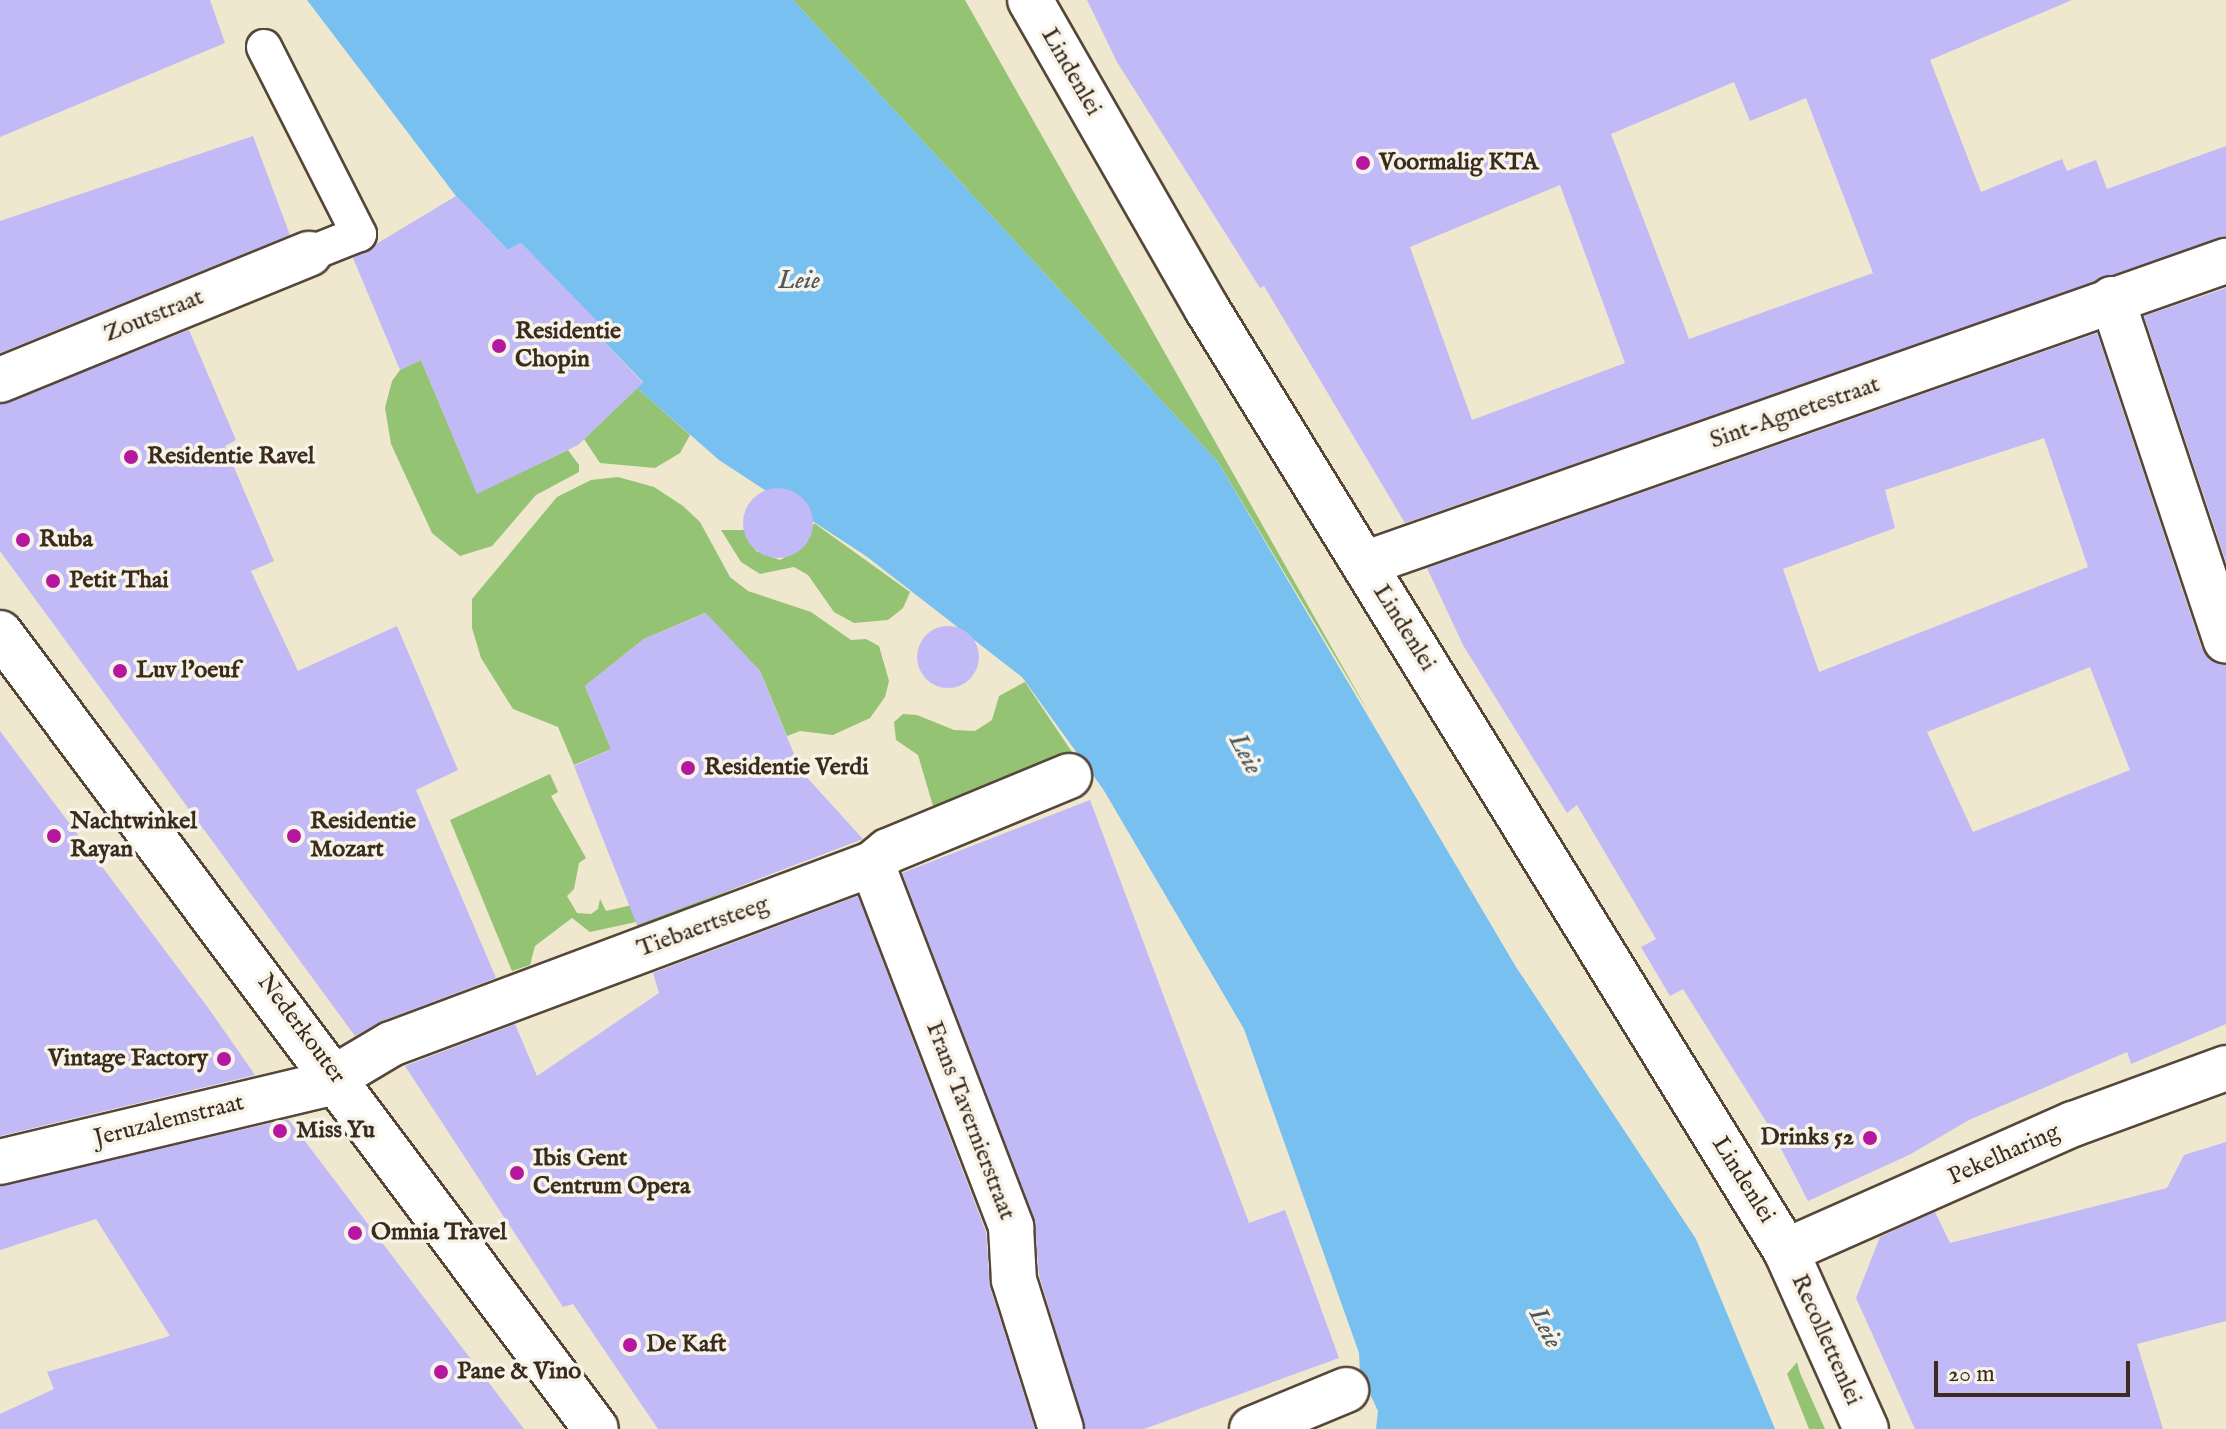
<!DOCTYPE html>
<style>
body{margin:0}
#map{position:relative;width:2226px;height:1429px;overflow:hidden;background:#efe7ce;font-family:"IM FELL English",serif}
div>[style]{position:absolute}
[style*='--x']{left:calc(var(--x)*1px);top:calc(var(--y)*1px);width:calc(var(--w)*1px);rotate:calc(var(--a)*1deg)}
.green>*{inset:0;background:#94c473}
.water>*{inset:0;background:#78c0f0}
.building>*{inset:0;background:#c2baf6}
.round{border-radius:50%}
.roads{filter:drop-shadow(2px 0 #564638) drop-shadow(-2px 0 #564638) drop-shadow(0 2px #564638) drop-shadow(0 -2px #564638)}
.service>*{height:34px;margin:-17px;padding:0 17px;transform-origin:17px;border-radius:17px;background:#fff}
.minor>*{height:44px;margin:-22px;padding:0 22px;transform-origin:22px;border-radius:22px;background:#fff}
.tertiary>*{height:44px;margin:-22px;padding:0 22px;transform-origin:22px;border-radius:22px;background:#fff}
.dots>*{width:22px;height:22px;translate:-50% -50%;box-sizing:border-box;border:4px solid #f7f3e8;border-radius:50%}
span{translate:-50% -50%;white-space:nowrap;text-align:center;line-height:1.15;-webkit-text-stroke:7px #f7f3e8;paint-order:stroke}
.street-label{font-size:24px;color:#3b2a1e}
.poi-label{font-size:24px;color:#3b2a1e;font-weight:700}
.left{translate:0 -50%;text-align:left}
.right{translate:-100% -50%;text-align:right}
.water-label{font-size:26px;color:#4d575d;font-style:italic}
.scale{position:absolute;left:1934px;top:1361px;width:196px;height:36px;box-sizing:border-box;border:4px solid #3b2a1e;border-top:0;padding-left:10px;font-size:24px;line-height:28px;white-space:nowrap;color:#3b2a1e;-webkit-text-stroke:6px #f7f3e8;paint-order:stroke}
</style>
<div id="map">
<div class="green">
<i style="clip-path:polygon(793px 0,965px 0,1370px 715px,1218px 462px)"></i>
<i style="clip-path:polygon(421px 360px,477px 493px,568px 450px,579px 465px,579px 472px,536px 495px,492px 546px,460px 556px,432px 533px,391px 444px,385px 408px,392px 381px,400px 370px)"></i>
<i style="clip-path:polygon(637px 388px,690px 435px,680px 453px,655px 468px,600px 463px,584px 439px)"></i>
<i style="clip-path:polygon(618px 477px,654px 487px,683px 506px,700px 522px,730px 577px,748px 591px,811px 612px,851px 640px,866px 639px,879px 646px,889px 681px,885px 697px,870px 718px,833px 735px,800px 731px,787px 736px,760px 671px,705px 613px,644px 639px,585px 686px,611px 749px,574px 765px,558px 727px,513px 709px,481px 658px,472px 628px,472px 599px,557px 497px,591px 480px)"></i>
<i style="clip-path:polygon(814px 523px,910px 592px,903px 608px,888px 620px,854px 623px,834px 612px,808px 575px,794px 567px,760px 574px,741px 562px,721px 530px,745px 530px,756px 551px,780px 560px,804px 546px)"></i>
<i style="clip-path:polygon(1025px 682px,1072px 752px,933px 806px,918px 755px,896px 740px,894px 722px,903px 714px,917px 715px,954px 730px,975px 731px,992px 720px,999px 696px)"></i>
<i style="clip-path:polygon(550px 774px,558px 792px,551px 796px,586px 858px,579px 863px,574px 889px,567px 896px,577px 913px,591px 914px,598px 909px,600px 899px,606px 911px,771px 873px,638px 928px,636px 922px,590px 932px,572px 918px,535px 946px,530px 965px,512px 971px,450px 820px)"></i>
<i style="clip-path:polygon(1797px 1362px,1800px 1373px,1825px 1429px,1809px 1429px,1787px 1374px)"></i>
</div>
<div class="water">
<i style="clip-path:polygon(307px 0,793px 0,1218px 462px,1516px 967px,1696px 1239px,1775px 1429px,1376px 1429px,1378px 1411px,1360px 1373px,1359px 1353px,1244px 1029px,1103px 789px,1022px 677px,866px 556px,719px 460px,637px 388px,643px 382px,595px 332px,601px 326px,521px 243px,508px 250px,456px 196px)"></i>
</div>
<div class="building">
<i style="clip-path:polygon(0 0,210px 0,225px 43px,0 137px)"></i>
<i style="clip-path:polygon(evenodd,1087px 0,2072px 0,1930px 60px,1981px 192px,2062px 159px,2067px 171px,2096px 160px,2107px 189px,2226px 146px,2226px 237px,1405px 523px,1264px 286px,1260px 288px,1117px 62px,1087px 0,1734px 82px,1750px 121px,1806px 98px,1873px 273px,1689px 339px,1611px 134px,1734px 82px,1087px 0,1560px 185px,1625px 363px,1472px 420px,1410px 247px,1560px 185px)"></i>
<i style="clip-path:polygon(253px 136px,290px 235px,0 353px,0 221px)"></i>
<i style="clip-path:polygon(456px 196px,508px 250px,521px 243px,602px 326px,595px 332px,643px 383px,578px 445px,477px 494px,421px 360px,400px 370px,353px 258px)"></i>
<i style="clip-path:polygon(2226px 288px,2226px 562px,2144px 316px)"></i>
<i style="clip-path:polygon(189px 330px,236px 440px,225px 446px,274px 561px,251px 571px,298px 671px,397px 626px,458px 770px,416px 790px,496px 978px,382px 1021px,355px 1036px,0 551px,0 404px)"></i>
<i style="clip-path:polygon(evenodd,2097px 333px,2202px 649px,2210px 660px,2226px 665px,2226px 1024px,2131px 1064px,2127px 1052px,1969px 1120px,1909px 1155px,1808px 1201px,1772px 1131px,1683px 989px,1670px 996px,1641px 947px,1656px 939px,1577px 805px,1567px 813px,1463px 645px,1427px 568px,2097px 333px,2044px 438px,2088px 567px,1819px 672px,1783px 569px,1895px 528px,1885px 490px,2044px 438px,2097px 333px,2090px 667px,2130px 770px,1973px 832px,1927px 732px,2090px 667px)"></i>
<i class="round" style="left:743px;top:488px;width:70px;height:70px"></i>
<i style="clip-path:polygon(706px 613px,760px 671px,801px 771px,863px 839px,637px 925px,574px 766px,611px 749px,585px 686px,644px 639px)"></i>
<i class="round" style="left:917px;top:626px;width:62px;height:62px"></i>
<i style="clip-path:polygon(0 731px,209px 1009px,255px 1075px,0 1136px)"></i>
<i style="clip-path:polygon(1090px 800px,1249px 1223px,1285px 1210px,1339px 1358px,1144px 1429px,1085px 1429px,1039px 1275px,1034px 1218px,902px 873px)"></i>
<i style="clip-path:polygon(858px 896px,986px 1232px,990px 1287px,1035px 1429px,658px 1429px,573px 1304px,563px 1307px,405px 1066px,515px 1024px,537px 1076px,659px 993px,653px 973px)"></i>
<i style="clip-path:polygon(288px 1119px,524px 1429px,0 1429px,0 1414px,54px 1389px,47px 1372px,170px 1336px,96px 1219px,0 1250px,0 1186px)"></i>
<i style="clip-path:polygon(2226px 1142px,2226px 1321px,2137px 1344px,2163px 1429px,1915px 1429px,1856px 1298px,1880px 1237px,1935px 1212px,1950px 1243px,2167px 1188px,2184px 1155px)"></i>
</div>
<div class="roads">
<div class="service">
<i style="--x:264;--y:47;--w:210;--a:63.1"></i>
<i style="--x:359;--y:234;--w:54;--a:158.2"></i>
</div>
<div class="minor">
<i style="--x:1030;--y:0;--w:356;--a:60.2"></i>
<i style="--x:1207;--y:309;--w:1106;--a:58.42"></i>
<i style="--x:1786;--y:1251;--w:195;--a:65.8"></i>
<i style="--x:2112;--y:299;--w:360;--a:71.6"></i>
<i style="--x:0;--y:380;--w:334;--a:-22.2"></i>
<i style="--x:1364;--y:564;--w:914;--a:-19.37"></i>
<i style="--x:872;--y:864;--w:389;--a:69"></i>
<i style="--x:1011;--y:1227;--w:53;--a:86.8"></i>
<i style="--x:1014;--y:1280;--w:156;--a:72.5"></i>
<i style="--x:0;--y:1162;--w:331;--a:-13.4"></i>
<i style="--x:322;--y:1085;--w:80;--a:-30.7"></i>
<i style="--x:391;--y:1044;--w:514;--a:-20.52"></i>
<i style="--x:872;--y:864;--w:21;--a:-39"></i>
<i style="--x:888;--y:851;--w:196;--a:-22.5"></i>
<i style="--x:1786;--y:1251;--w:314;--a:-23.9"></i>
<i style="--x:2073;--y:1124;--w:163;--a:-20.1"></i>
<i style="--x:1252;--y:1429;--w:102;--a:-22.5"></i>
</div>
<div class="tertiary">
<i style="--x:0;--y:633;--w:994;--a:53.18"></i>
</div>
</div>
<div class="dots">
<i style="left:1363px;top:163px;background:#b5179e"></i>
<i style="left:499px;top:346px;background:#b5179e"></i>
<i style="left:131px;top:457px;background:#b5179e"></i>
<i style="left:23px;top:540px;background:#b5179e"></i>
<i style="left:53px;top:581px;background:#b5179e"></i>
<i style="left:120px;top:671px;background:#b5179e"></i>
<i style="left:688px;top:768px;background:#b5179e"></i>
<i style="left:54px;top:836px;background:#b5179e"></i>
<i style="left:294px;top:836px;background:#b5179e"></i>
<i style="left:224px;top:1059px;background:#b5179e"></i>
<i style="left:280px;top:1131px;background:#b5179e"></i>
<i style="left:1870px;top:1138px;background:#b5179e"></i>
<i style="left:517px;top:1173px;background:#b5179e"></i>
<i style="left:355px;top:1233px;background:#b5179e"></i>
<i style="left:630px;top:1345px;background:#b5179e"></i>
<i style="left:441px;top:1372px;background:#b5179e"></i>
</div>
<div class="street-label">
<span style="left:1071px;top:72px;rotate:60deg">Lindenlei</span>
<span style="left:154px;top:316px;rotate:-22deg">Zoutstraat</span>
<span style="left:1795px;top:413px;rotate:-19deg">Sint-Agnetestraat</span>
<span style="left:1404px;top:628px;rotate:58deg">Lindenlei</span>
<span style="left:703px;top:927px;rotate:-20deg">Tiebaertsteeg</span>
<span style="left:301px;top:1029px;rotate:53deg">Nederkouter</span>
<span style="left:169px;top:1121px;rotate:-14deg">Jeruzalemstraat</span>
<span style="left:970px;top:1121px;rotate:69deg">Frans Tavernierstraat</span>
<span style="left:2004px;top:1155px;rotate:-24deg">Pekelharing</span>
<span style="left:1743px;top:1180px;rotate:58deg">Lindenlei</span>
<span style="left:1826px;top:1340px;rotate:66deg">Recollettenlei</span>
</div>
<div class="poi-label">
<span class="left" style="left:1379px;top:163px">Voormalig KTA</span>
<span class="left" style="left:515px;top:346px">Residentie<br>Chopin</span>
<span class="left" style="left:147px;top:457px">Residentie Ravel</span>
<span class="left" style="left:39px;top:540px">Ruba</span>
<span class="left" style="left:69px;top:581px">Petit Thai</span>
<span class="left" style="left:136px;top:671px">Luv l'oeuf</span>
<span class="left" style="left:704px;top:768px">Residentie Verdi</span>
<span class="left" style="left:70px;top:836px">Nachtwinkel<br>Rayan</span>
<span class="left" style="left:310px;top:836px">Residentie<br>Mozart</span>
<span class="right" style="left:208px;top:1059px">Vintage Factory</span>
<span class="left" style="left:296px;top:1131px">Miss Yu</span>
<span class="right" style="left:1854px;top:1138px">Drinks 52</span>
<span class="left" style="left:533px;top:1173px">Ibis Gent<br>Centrum Opera</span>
<span class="left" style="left:371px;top:1233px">Omnia Travel</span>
<span class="left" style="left:646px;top:1345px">De Kaft</span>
<span class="left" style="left:457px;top:1372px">Pane &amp; Vino</span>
</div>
<div class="water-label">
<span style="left:799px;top:281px">Leie</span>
<span style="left:1245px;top:754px;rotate:62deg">Leie</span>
<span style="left:1545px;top:1328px;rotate:62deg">Leie</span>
</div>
<div class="scale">20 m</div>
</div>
